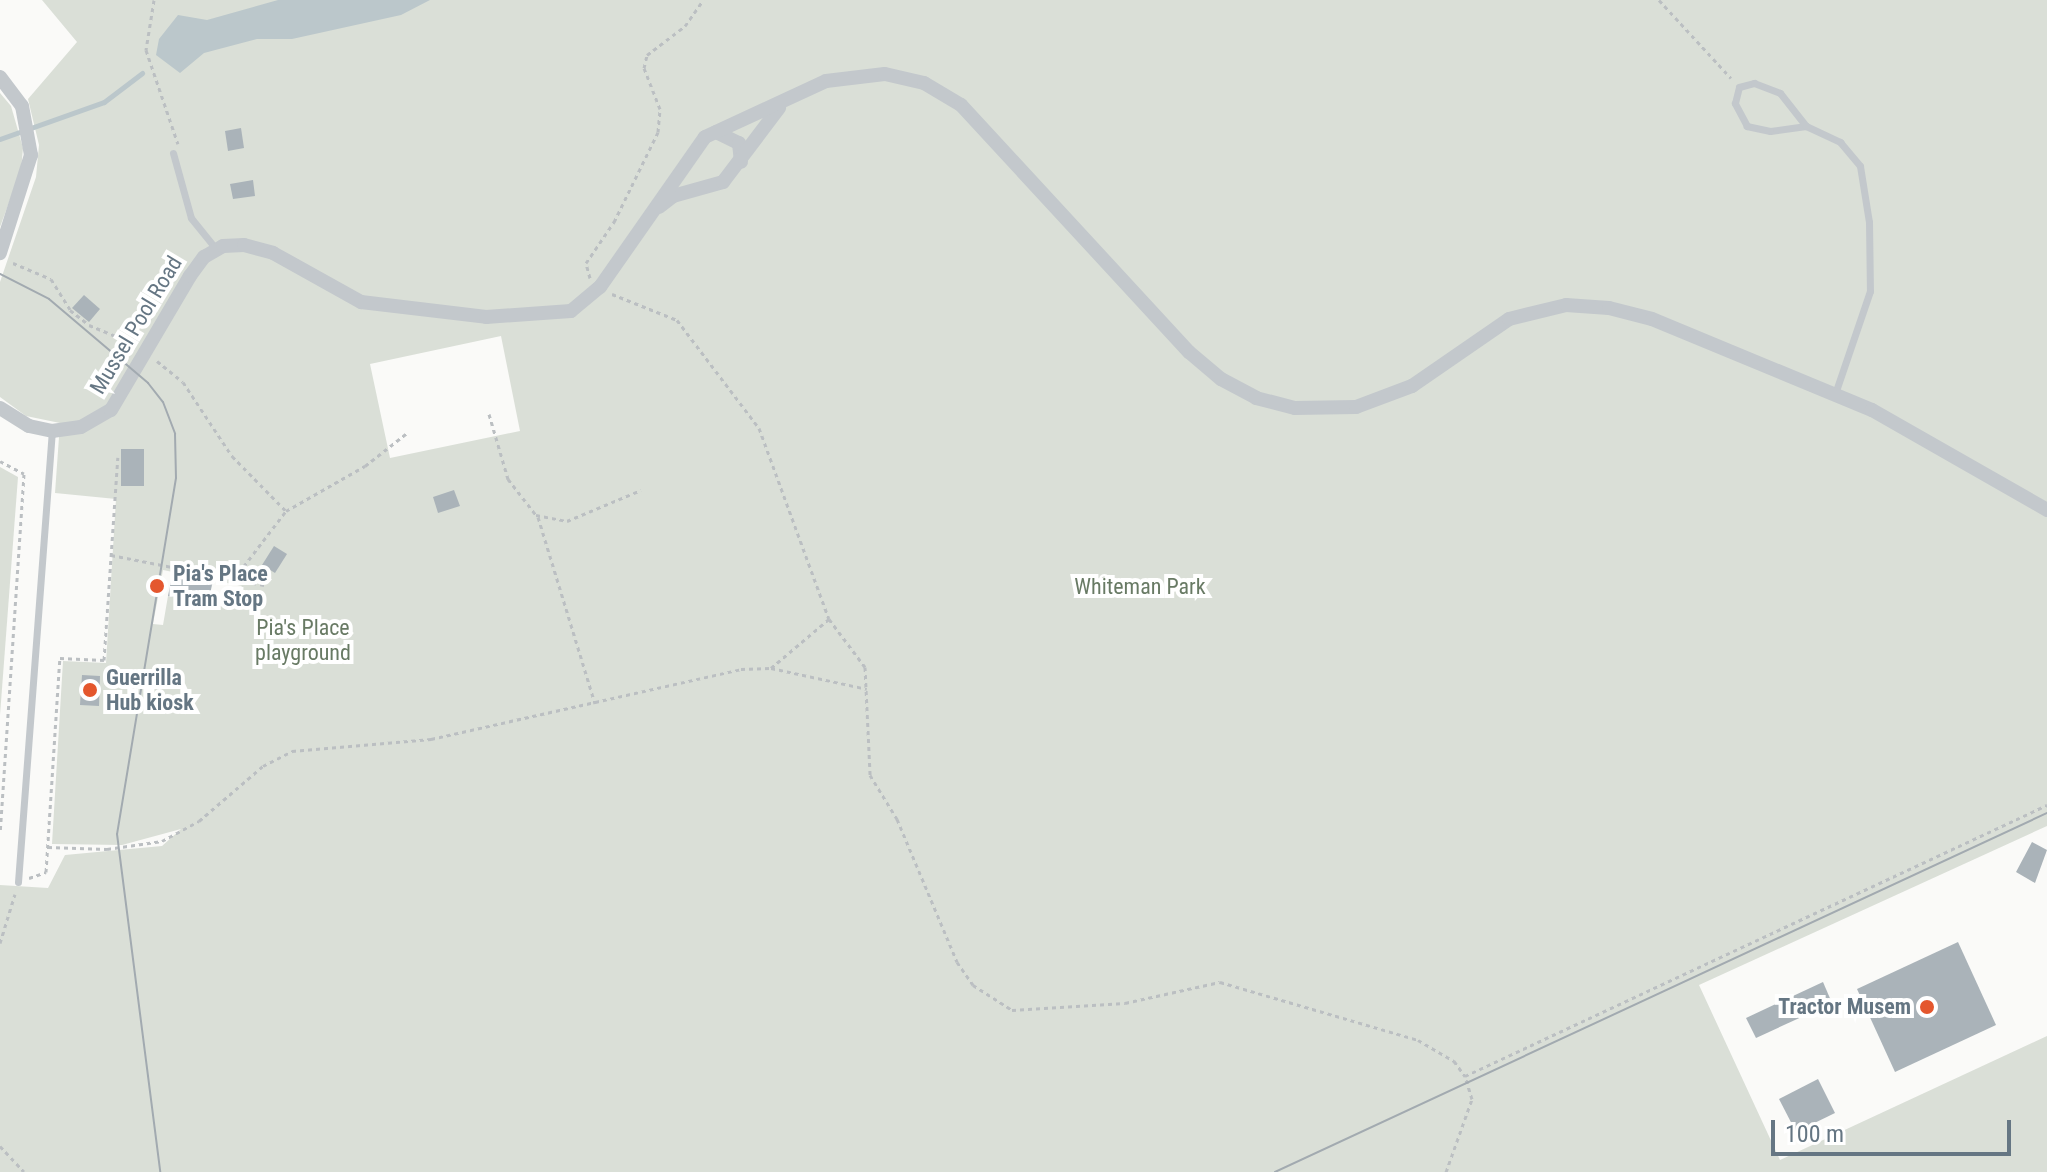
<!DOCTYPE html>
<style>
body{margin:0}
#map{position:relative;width:2047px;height:1172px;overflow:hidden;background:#fafaf8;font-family:"Roboto Condensed",sans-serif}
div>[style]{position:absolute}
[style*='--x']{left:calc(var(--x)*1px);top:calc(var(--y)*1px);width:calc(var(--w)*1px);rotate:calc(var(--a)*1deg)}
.green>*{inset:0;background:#dadfd7}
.water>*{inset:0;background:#bbc7cb}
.stream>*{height:5px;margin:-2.5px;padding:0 2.5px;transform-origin:2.5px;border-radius:2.5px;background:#bbc7cb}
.building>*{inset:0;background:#aab3b9}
.path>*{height:3px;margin-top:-1.5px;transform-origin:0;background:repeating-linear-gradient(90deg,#bbbfc2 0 4px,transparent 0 8px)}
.lane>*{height:7px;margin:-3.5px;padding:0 3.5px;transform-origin:3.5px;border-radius:3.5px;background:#c3c8cc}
.street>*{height:14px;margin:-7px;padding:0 7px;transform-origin:7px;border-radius:7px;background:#c3c8cc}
.tram>*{height:2px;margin:-1px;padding:0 1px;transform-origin:1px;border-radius:1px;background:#a2aab0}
.dots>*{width:22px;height:22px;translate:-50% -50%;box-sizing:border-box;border:4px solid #fff;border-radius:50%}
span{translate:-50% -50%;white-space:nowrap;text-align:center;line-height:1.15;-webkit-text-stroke:8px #fff;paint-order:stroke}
.street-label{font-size:22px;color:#657683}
.poi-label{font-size:22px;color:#657683;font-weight:700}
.left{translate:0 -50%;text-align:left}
.right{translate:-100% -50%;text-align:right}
.park-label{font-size:22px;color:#687a64}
.scale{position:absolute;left:1771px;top:1120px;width:240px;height:36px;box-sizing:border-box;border:4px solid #657683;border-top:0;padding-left:10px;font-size:24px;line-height:28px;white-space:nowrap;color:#657683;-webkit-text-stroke:6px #fff;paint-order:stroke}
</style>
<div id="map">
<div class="green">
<i style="clip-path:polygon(evenodd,42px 0,2047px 0,2047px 826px,1699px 985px,1780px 1160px,2047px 1036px,2047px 1172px,0 1172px,0 885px,48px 888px,65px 855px,162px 846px,181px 829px,122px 845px,52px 844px,63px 661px,106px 663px,116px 499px,55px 493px,60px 423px,26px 416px,0 397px,0 282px,36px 177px,39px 145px,28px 99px,77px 42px,42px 0,501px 336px,520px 431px,390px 458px,370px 364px,501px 336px,42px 0,163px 570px,242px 586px,226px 607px,168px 596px,163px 625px,153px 624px,163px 570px)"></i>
<i style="clip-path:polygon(0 93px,11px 106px,23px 148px,21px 170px,0 227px)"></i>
<i style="clip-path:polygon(0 467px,18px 477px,0 715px)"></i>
</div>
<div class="water">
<i style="clip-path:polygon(278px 0,430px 0,401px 15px,292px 39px,257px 39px,204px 53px,180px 73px,156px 55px,159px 39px,178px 15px,207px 20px)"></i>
</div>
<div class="stream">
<i style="--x:0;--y:139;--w:110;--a:-19.6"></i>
<i style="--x:104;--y:102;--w:48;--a:-37.3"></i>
</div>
<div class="building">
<i style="clip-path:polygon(241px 128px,244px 148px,228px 151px,225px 131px)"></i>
<i style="clip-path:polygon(253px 180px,255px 196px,233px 199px,230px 184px)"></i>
<i style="clip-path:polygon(84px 295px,100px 309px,89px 322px,72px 308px)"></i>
<i style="clip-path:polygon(121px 449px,144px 449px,144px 486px,121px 486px)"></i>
<i style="clip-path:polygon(454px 490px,460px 506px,438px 513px,433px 497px)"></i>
<i style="clip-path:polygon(274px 546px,287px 554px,275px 573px,262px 565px)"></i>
<i style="clip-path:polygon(173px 571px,213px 580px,208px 604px,168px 596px)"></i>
<i style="clip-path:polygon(82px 675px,100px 676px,99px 706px,80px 705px)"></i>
<i style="clip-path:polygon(2032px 842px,2047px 850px,2035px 883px,2016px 872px)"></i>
<i style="clip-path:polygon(1958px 942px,1996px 1025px,1895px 1072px,1857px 989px)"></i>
<i style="clip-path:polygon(1823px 982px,1832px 1003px,1756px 1038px,1746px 1018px)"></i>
<i style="clip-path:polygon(1818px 1079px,1835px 1113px,1796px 1132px,1779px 1099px)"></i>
</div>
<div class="path">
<i style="--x:154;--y:0;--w:51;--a:99.1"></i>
<i style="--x:146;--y:50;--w:99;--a:71.2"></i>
<i style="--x:1659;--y:0;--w:106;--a:47.3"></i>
<i style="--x:13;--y:263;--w:41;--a:22.8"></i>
<i style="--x:51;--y:279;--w:36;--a:58"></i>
<i style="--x:70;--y:310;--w:24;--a:38"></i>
<i style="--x:89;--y:325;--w:50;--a:22.4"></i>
<i style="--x:590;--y:278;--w:16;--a:-105"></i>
<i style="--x:586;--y:263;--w:50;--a:-55.7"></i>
<i style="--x:614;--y:222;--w:100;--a:-63.9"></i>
<i style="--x:658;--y:132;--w:23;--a:-85"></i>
<i style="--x:660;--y:109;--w:44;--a:-111.3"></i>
<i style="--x:644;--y:68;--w:13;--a:-77"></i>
<i style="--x:647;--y:55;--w:48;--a:-37.3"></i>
<i style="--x:685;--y:26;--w:32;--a:-55"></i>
<i style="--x:612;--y:294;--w:70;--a:21.8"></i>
<i style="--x:677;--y:320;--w:136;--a:52.8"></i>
<i style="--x:759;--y:428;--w:203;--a:69.9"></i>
<i style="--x:829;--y:619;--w:60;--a:53.1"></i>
<i style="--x:865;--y:667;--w:108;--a:87.3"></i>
<i style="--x:870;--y:775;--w:52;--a:58.5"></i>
<i style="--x:897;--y:819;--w:155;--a:67.2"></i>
<i style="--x:957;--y:962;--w:28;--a:55"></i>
<i style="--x:973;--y:985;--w:46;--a:32.7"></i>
<i style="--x:1012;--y:1010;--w:113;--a:-3.5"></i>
<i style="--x:1125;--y:1003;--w:97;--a:-12.5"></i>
<i style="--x:1220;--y:982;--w:206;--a:16.3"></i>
<i style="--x:1418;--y:1040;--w:42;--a:30.3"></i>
<i style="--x:1454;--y:1061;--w:19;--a:54"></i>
<i style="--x:1465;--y:1076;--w:642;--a:-24.97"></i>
<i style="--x:157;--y:361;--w:33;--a:39"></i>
<i style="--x:183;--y:382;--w:89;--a:56.5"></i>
<i style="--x:232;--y:456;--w:77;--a:45.5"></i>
<i style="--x:489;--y:414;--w:68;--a:73.7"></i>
<i style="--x:508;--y:479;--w:46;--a:52.1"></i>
<i style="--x:536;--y:515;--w:32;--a:11"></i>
<i style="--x:567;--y:521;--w:80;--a:-22.7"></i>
<i style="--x:0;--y:461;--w:27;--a:28"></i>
<i style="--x:24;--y:474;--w:360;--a:93.8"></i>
<i style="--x:538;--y:517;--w:195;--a:73"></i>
<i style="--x:111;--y:555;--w:156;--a:11.1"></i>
<i style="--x:234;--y:579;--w:86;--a:-52.6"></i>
<i style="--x:286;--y:511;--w:91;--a:-29.7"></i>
<i style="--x:365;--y:466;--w:53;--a:-38.2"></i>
<i style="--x:771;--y:668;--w:98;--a:12.3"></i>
<i style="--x:48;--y:847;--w:59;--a:1.9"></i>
<i style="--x:107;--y:849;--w:56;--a:-8.3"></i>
<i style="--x:162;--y:841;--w:42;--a:-28.4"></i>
<i style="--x:199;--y:821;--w:84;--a:-40.7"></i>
<i style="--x:263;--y:766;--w:33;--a:-27"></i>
<i style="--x:292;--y:751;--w:140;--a:-4.9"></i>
<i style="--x:431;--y:739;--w:318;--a:-12.7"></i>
<i style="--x:741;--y:669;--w:30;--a:-2"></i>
<i style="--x:771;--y:668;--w:76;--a:-40.2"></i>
<i style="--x:29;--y:878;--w:18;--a:-19"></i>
<i style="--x:46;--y:872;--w:214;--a:-86.3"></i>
<i style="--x:60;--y:658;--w:44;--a:2.6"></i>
<i style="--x:104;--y:660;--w:203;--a:-86.1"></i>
<i style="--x:0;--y:943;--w:51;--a:-73"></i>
<i style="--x:0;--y:1146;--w:35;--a:47"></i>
<i style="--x:1446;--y:1172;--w:77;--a:-70.4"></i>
<i style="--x:1472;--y:1099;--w:24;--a:-107"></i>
</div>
<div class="lane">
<i style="--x:1806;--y:126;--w:36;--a:172"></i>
<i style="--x:1770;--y:131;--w:24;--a:-168"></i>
<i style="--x:1747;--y:126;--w:26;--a:-118"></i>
<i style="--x:1735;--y:103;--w:16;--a:-76"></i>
<i style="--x:1739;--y:87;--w:16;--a:-15"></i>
<i style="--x:1754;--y:83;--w:28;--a:21"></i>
<i style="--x:1780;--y:93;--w:42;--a:51.8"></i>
<i style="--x:1806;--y:126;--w:38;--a:25"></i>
<i style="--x:1840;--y:142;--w:31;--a:50"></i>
<i style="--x:1860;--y:166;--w:57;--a:80.9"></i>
<i style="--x:1869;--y:222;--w:69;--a:89.2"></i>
<i style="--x:1870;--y:291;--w:109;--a:108.8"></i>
<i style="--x:173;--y:153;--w:67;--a:74.5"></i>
<i style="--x:191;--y:218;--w:40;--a:51"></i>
<i style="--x:18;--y:882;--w:452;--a:-85.7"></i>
</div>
<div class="street">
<i style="--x:0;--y:77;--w:36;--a:53"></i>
<i style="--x:22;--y:106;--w:50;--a:79.6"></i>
<i style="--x:31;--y:155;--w:103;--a:107.6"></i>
<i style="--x:716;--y:132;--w:25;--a:26"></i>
<i style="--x:739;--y:143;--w:19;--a:84"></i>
<i style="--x:659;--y:207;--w:18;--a:-38"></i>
<i style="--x:673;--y:196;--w:52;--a:-15.6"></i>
<i style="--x:723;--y:182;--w:93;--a:-52.9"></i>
<i style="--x:0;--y:408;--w:34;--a:32"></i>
<i style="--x:29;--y:426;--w:24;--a:12"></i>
<i style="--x:52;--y:431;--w:29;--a:-8"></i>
<i style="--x:81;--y:427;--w:34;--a:-30"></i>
<i style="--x:111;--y:410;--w:156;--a:-59.5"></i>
<i style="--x:190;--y:276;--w:24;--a:-54"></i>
<i style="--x:204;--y:257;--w:22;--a:-30"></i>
<i style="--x:223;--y:246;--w:21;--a:-3"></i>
<i style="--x:244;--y:245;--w:30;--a:15"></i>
<i style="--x:273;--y:253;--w:101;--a:29.1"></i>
<i style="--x:361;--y:302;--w:126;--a:6.8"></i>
<i style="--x:486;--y:317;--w:85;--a:-4"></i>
<i style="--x:571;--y:311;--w:38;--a:-40"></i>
<i style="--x:600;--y:287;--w:183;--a:-55"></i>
<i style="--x:705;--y:137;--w:133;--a:-24.8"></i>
<i style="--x:826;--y:81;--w:59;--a:-6.8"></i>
<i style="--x:885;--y:74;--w:40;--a:13"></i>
<i style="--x:924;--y:83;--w:43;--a:30.7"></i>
<i style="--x:961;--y:105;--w:336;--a:47.3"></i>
<i style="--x:1189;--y:352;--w:42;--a:40.2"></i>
<i style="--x:1221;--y:379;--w:40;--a:28"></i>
<i style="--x:1256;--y:398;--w:40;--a:14.4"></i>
<i style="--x:1295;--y:408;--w:61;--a:-0.9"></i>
<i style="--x:1356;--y:407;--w:60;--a:-20.6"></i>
<i style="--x:1412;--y:386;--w:118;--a:-34.6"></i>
<i style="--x:1509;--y:319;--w:59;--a:-13.8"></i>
<i style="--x:1566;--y:305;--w:43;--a:4"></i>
<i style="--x:1609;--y:308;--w:44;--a:14.3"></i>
<i style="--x:1652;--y:319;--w:238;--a:22.5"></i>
<i style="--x:1872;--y:410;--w:202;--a:29.7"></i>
</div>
<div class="tram">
<i style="--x:0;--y:274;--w:55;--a:27"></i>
<i style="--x:49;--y:299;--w:130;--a:40.3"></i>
<i style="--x:148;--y:383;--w:24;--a:52"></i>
<i style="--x:163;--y:402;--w:34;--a:69"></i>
<i style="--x:175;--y:434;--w:44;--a:88.7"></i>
<i style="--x:176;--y:478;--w:361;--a:99.4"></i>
<i style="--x:117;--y:834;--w:341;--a:82.7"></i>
<i style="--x:1275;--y:1172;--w:851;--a:-24.94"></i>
</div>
<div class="dots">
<i style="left:157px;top:586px;background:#e4572e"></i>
<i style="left:90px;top:690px;background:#e4572e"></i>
<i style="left:1927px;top:1007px;background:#e4572e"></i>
</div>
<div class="street-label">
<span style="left:136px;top:325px;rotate:-59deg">Mussel Pool Road</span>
</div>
<div class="poi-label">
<span class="left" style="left:173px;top:586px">Pia's Place<br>Tram Stop</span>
<span class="left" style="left:106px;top:690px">Guerrilla<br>Hub kiosk</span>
<span class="right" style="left:1911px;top:1007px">Tractor Musem</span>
</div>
<div class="park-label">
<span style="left:1140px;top:587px">Whiteman Park</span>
<span style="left:303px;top:640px">Pia's Place<br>playground</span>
</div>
<div class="scale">100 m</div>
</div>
